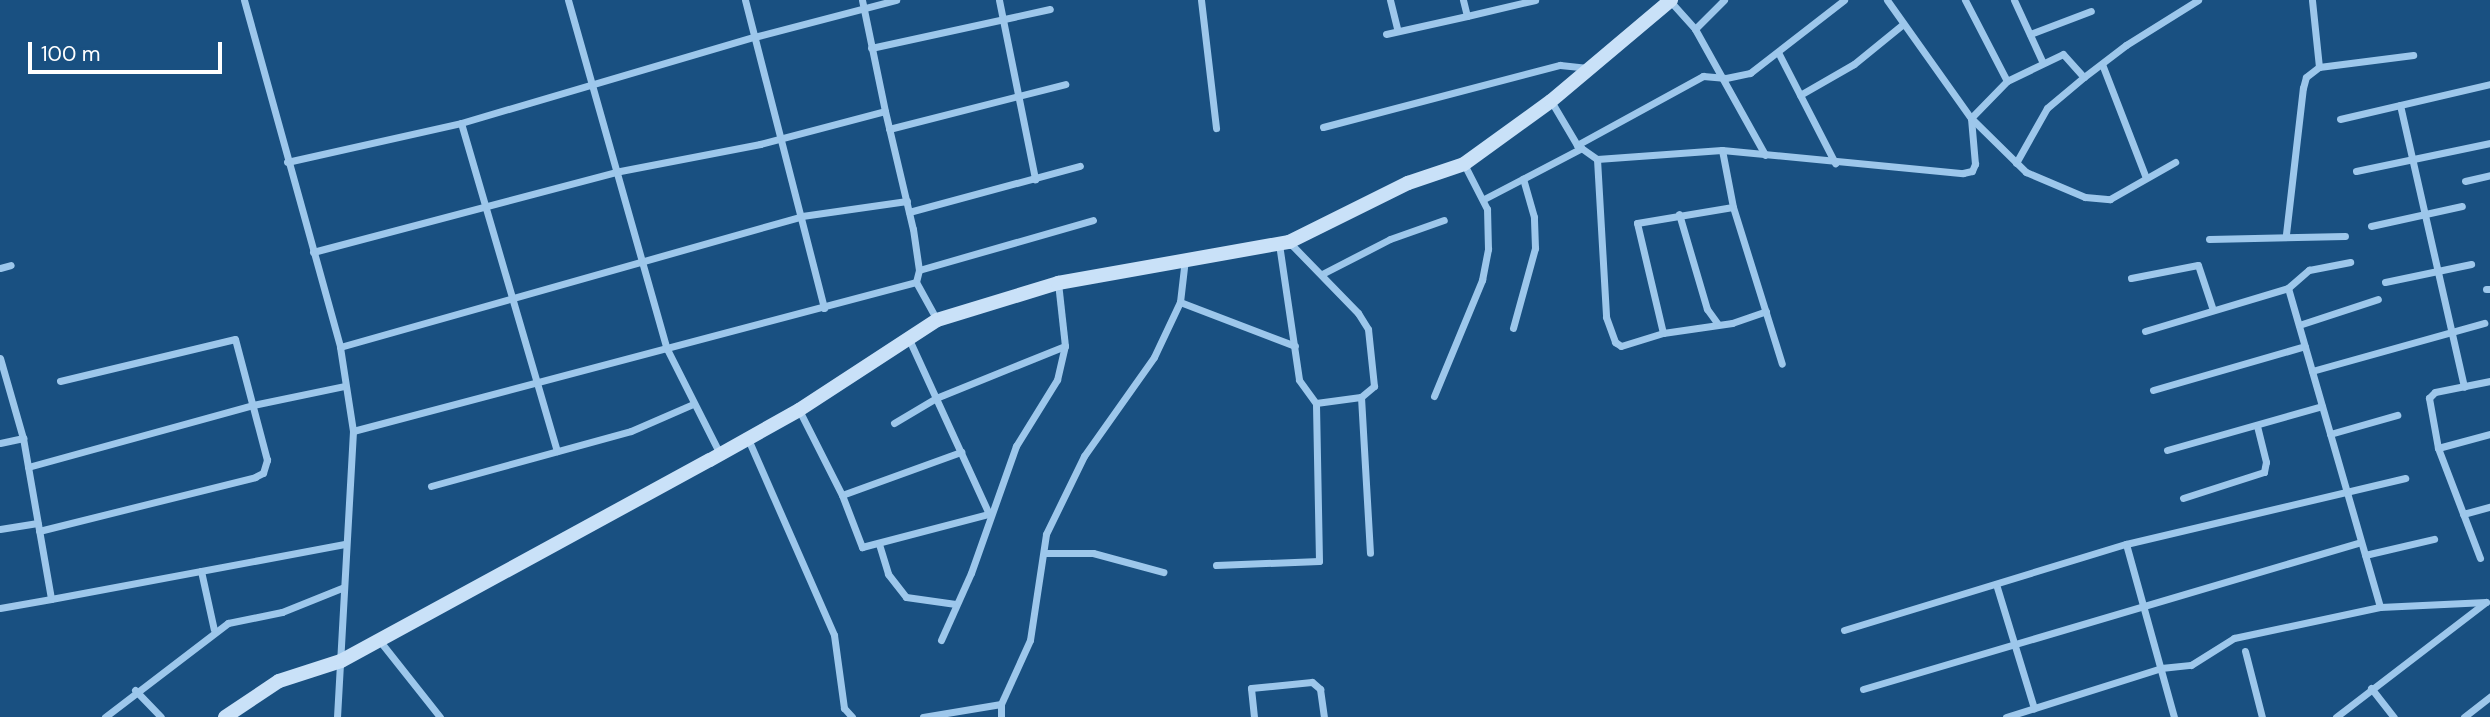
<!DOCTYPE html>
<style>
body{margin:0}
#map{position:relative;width:2490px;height:717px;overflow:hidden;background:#195081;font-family:"DM Sans",sans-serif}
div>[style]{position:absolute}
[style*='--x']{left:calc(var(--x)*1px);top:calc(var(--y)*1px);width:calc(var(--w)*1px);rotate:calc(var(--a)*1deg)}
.street>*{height:7px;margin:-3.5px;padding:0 3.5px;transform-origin:3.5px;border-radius:3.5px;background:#9dc7eb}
.secondary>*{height:14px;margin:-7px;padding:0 7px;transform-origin:7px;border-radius:7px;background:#c9e1f8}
span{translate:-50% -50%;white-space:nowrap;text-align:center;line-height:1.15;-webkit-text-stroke:5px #195081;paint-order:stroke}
.scale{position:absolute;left:28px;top:42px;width:194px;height:32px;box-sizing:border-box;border:4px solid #fff;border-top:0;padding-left:9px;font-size:21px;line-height:24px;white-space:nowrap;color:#fff;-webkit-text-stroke:5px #195081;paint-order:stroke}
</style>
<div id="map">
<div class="street">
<i style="--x:244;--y:0;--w:360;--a:74.5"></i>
<i style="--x:340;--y:347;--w:85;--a:81.2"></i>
<i style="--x:353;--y:431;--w:286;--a:93.2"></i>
<i style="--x:568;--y:0;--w:363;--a:74.2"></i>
<i style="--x:667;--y:349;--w:118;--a:63.2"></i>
<i style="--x:745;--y:0;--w:318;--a:75.6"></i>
<i style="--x:862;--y:0;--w:113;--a:78.3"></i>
<i style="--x:999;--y:0;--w:183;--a:78.6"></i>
<i style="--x:1201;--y:0;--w:129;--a:83.3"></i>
<i style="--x:1390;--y:0;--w:32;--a:76"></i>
<i style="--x:1463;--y:0;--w:16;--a:76"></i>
<i style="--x:1467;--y:16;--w:70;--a:-13.2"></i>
<i style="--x:1887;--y:0;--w:145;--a:54.6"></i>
<i style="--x:1971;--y:118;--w:77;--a:44.5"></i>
<i style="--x:2026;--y:172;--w:64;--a:23"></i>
<i style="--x:2085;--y:197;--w:25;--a:5"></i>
<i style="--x:2110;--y:199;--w:75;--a:-29.6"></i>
<i style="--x:1965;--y:0;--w:91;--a:62.6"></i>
<i style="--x:2014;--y:0;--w:69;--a:65.3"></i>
<i style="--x:1670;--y:1;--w:38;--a:48"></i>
<i style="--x:1695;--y:29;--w:41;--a:-45"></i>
<i style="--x:1695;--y:29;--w:144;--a:60.9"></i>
<i style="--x:1386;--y:34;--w:83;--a:-12.5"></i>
<i style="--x:2030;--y:34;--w:65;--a:-20.7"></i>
<i style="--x:871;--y:48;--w:183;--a:-12.3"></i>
<i style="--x:1779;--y:54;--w:123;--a:62.8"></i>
<i style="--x:2102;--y:64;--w:122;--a:68.9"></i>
<i style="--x:2319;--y:67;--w:95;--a:-7.3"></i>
<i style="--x:1800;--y:95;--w:62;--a:-29.9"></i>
<i style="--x:1854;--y:64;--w:63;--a:-39.2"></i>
<i style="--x:1551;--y:101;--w:51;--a:59.4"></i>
<i style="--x:1577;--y:145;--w:24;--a:35"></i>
<i style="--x:1597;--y:159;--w:125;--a:-4.1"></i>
<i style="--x:1722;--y:150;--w:242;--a:5.5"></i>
<i style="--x:1963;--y:173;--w:9;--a:-13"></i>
<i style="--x:1972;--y:171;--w:8;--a:-67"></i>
<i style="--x:1975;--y:164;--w:46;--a:-95"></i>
<i style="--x:1971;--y:118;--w:52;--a:-45.8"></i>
<i style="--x:2007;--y:81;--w:62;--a:-25.7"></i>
<i style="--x:2063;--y:54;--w:31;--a:48"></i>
<i style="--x:2084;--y:77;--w:53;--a:-37.3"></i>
<i style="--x:2126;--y:45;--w:85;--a:-32"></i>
<i style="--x:2400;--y:105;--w:289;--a:77.2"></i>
<i style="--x:2340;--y:119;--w:154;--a:-13.1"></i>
<i style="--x:461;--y:123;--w:342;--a:73.7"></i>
<i style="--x:1323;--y:127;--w:245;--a:-14.7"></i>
<i style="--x:1560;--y:65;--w:30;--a:6"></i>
<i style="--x:889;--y:129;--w:182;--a:-14.3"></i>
<i style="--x:1577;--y:145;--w:144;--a:-28.7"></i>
<i style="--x:1703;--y:76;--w:23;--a:5"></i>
<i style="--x:1726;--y:78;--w:25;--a:-12"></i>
<i style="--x:1750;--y:73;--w:119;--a:-37.8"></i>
<i style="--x:1722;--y:150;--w:58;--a:79.1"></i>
<i style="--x:1733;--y:207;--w:164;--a:72.7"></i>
<i style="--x:1597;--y:159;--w:158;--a:86.7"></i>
<i style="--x:1606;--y:317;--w:27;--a:70"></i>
<i style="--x:1615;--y:342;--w:7;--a:34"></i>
<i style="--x:1621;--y:346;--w:44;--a:-17.2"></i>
<i style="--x:1663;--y:333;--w:113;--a:-103.3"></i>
<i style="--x:1637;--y:223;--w:97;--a:-9.5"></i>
<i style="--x:287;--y:162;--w:178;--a:-12.6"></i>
<i style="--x:461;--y:123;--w:305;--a:-16.4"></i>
<i style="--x:754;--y:37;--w:147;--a:-14.6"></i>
<i style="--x:2016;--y:163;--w:63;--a:-60.6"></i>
<i style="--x:2047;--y:108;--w:48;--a:-40"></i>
<i style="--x:2356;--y:171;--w:137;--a:-11.8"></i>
<i style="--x:2465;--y:181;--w:26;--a:-13"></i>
<i style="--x:1484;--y:199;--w:110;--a:-27.5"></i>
<i style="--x:909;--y:212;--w:177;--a:-15.1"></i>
<i style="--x:1679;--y:214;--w:99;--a:73.6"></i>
<i style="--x:1707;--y:309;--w:17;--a:54"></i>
<i style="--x:2371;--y:226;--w:93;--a:-12.4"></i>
<i style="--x:2286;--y:234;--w:147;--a:-83.4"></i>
<i style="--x:2303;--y:88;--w:11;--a:-75"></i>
<i style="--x:2306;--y:77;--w:16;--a:-38"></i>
<i style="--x:2319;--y:67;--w:67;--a:-96"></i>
<i style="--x:2209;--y:239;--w:136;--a:-1.3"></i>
<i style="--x:1279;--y:244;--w:137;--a:81.6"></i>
<i style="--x:1299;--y:380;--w:29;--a:54"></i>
<i style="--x:313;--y:252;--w:312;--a:-14.8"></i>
<i style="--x:615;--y:172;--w:148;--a:-10.9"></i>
<i style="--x:760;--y:144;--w:129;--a:-14.8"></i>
<i style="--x:885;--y:111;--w:121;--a:76.7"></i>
<i style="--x:913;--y:229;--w:41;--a:81.7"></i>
<i style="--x:919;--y:270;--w:12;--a:104"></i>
<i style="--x:916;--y:282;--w:43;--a:61.1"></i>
<i style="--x:0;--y:268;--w:11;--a:-15"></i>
<i style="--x:919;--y:270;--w:181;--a:-16"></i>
<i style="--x:1322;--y:274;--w:76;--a:-27.2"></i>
<i style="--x:1390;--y:239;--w:57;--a:-19.4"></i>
<i style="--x:2131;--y:278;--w:68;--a:-11"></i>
<i style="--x:2198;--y:265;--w:47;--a:71.6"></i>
<i style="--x:2385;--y:282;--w:88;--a:-11.8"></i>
<i style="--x:2288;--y:288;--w:332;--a:73.9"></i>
<i style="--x:2486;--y:289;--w:4;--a:0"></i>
<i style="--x:1180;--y:302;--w:123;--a:20.9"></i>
<i style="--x:2299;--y:325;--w:83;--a:-18.2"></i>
<i style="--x:1513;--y:328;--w:83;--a:-74.6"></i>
<i style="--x:1535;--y:248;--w:31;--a:-92"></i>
<i style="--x:1534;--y:217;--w:40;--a:-106"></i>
<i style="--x:2145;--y:331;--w:149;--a:-16.7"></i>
<i style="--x:2288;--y:288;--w:28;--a:-41"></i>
<i style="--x:2309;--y:270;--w:42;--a:-11"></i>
<i style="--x:1663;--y:333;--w:70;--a:-8.2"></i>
<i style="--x:1732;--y:323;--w:36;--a:-19"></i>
<i style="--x:340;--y:347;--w:480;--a:-15.8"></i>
<i style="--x:802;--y:216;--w:106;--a:-8.1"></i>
<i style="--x:0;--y:358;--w:83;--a:74"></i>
<i style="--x:23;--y:438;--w:163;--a:80.1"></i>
<i style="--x:51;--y:599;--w:300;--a:-10.6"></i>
<i style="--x:2312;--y:371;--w:179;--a:-15.6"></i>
<i style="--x:2153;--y:390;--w:158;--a:-16.1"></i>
<i style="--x:1434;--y:396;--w:126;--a:-67.5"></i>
<i style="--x:1482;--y:280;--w:32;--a:-79"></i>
<i style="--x:1488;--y:249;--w:40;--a:-91.4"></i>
<i style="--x:1487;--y:209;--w:51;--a:-117.1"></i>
<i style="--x:1361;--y:397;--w:156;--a:86.7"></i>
<i style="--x:799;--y:410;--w:95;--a:63.2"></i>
<i style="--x:842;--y:495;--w:56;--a:69"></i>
<i style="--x:862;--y:547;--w:131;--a:-14.6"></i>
<i style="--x:989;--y:514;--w:195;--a:-114.6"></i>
<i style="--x:894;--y:423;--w:49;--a:-30.8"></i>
<i style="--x:936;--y:398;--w:139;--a:-22"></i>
<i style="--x:353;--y:431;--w:582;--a:-14.82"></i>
<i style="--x:2330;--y:434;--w:70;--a:-15.8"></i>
<i style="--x:748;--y:439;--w:214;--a:66.3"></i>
<i style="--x:834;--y:635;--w:74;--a:82.2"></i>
<i style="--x:844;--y:708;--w:12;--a:48"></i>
<i style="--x:0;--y:443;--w:24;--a:-12"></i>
<i style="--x:2438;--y:448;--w:51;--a:-100.2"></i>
<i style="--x:2429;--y:398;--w:8;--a:-45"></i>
<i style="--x:2435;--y:392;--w:56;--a:-11.3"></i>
<i style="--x:2167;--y:450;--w:161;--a:-15.8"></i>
<i style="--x:28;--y:467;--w:233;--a:-15.4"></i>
<i style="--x:253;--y:405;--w:94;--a:-11.7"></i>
<i style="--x:431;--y:486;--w:207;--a:-15.4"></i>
<i style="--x:631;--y:431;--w:68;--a:-23.5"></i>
<i style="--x:842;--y:495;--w:127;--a:-19.9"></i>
<i style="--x:2183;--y:498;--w:85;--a:-17.8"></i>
<i style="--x:2264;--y:472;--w:10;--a:-79"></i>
<i style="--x:2266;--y:462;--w:38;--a:-104"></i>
<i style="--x:2463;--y:514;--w:28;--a:-15"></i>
<i style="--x:0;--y:529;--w:38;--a:-9"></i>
<i style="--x:39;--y:531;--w:223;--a:-14"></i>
<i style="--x:255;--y:477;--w:9;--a:-27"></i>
<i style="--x:263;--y:473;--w:14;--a:-73"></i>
<i style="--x:267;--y:460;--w:125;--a:-104.8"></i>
<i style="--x:235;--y:339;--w:180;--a:166.5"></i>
<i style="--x:879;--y:544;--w:31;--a:73"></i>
<i style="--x:888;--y:574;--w:29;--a:52"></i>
<i style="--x:906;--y:597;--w:50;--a:8"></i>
<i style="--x:2126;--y:544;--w:180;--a:74.5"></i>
<i style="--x:1046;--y:553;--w:47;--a:0"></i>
<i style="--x:1093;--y:553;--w:73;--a:15.2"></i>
<i style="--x:2365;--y:555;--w:71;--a:-13.1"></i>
<i style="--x:2480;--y:558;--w:118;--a:-110.9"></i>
<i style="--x:2438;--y:448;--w:54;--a:-15.1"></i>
<i style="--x:1216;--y:565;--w:103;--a:-2.2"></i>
<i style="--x:1319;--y:561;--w:158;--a:-91.1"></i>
<i style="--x:1316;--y:403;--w:45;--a:-7.6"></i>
<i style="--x:1361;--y:397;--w:17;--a:-40"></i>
<i style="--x:1374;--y:386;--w:57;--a:-96"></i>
<i style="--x:1368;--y:329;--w:19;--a:-122"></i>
<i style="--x:1358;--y:313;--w:99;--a:-134.2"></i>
<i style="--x:201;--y:571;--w:60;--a:77.6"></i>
<i style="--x:1996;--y:584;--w:130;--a:73"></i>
<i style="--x:0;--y:608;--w:52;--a:-10"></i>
<i style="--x:1844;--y:630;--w:295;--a:-17"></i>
<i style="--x:2126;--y:544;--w:287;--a:-13.3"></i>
<i style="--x:379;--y:640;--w:98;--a:51.6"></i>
<i style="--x:941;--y:640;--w:73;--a:-65.9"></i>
<i style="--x:971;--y:573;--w:135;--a:-70.5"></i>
<i style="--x:1016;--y:446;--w:78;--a:-58.2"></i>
<i style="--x:1057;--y:380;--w:35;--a:-77"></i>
<i style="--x:1065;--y:346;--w:63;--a:-96.3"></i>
<i style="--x:2245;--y:651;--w:68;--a:75.6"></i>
<i style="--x:2371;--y:688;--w:37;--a:52"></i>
<i style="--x:1863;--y:689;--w:519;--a:-16.45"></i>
<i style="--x:135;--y:690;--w:37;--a:46"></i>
<i style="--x:1001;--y:704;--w:70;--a:-65.6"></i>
<i style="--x:1030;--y:640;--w:107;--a:-81.4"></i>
<i style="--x:1046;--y:534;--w:87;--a:-64"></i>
<i style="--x:1084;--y:456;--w:121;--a:-54.7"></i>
<i style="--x:1154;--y:357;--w:61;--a:-64.7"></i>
<i style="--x:1180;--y:302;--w:43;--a:-83.4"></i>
<i style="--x:105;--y:717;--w:155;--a:-37.4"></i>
<i style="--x:228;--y:623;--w:55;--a:-11.5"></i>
<i style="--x:282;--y:612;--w:65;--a:-21.8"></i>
<i style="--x:923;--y:717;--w:79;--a:-9.5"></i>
<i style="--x:1001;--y:704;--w:13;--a:90"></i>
<i style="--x:1254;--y:717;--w:29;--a:-96"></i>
<i style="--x:1251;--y:688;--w:61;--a:-5.6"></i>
<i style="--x:1312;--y:682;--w:11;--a:41"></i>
<i style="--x:1320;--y:689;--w:28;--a:82"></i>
<i style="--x:2006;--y:717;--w:163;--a:-17.5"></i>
<i style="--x:2161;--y:668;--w:30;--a:-6"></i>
<i style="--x:2191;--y:665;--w:51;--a:-32.1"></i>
<i style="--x:2234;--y:638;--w:149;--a:-12"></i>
<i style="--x:2380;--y:607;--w:106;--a:-2.7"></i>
<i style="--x:2336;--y:717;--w:189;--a:-37.5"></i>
<i style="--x:2464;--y:717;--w:33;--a:-38"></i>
</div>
<div class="secondary">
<i style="--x:225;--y:717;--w:65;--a:-33.7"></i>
<i style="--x:279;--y:681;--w:65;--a:-17.9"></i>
<i style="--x:341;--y:661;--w:420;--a:-28.6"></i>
<i style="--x:710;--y:460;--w:102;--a:-29.3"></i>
<i style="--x:799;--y:410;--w:165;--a:-33.1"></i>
<i style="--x:937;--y:320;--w:127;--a:-17"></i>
<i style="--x:1058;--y:283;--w:235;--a:-10.1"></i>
<i style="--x:1289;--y:242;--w:133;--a:-26.4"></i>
<i style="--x:1408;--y:183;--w:59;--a:-18.7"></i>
<i style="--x:1464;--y:164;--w:107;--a:-35.9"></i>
<i style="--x:1551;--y:101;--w:157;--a:-40.1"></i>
</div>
<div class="scale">100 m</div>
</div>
